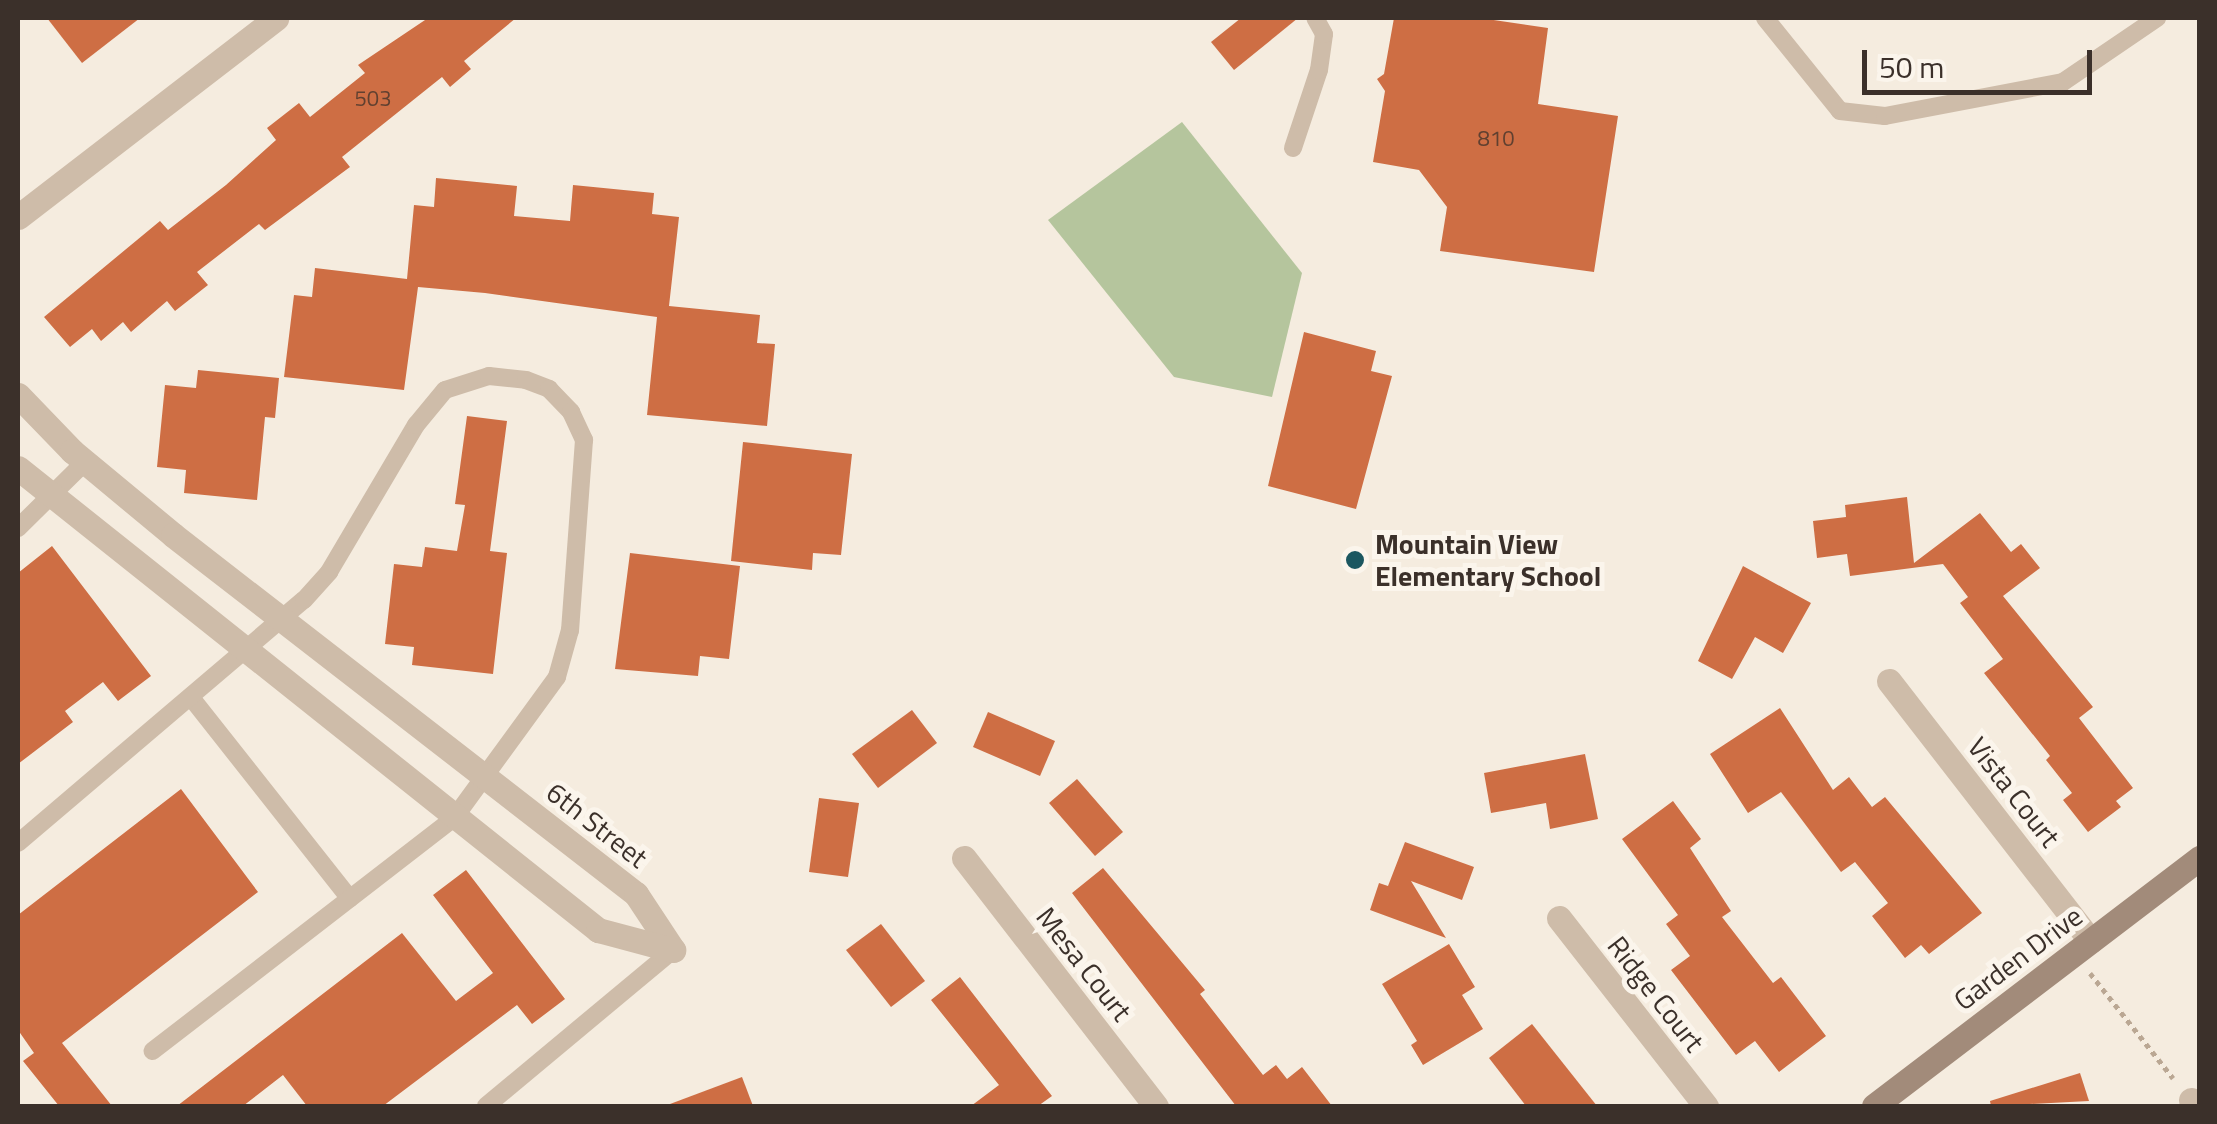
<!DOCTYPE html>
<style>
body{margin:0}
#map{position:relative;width:2217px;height:1124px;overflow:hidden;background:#f5ecdf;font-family:"Titillium Web",sans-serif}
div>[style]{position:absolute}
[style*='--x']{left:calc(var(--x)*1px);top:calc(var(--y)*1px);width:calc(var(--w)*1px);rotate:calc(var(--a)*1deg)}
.green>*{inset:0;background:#b5c59d}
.building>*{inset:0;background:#ce6e44}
.path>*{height:5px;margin-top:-2.5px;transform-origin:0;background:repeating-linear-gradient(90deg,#baa793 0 5px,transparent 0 10px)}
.lane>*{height:18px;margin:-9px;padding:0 9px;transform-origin:9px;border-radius:9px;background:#cebca9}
.street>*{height:25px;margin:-12.5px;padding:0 12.5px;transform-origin:12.5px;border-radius:12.5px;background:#cebca9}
.secondary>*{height:25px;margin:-12.5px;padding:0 12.5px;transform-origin:12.5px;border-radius:12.5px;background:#a28b7a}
.dots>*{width:28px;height:28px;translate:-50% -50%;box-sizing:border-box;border:5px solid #fbf5ec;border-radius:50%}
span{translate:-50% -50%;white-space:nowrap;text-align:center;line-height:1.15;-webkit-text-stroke:10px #fbf5ec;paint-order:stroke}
.number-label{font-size:22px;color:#604030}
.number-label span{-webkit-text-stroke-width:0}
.poi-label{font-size:28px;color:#3b302a;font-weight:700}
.left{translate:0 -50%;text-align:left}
.street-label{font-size:28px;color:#3b302a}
.frame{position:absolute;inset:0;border:20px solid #3b302a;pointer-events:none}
.scale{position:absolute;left:1862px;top:50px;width:230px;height:45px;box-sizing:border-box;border:5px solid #3b302a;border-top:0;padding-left:12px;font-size:30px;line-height:35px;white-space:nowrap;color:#3b302a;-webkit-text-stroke:8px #fbf5ec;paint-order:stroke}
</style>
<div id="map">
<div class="green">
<i style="clip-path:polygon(1182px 122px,1302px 273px,1272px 397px,1174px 377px,1048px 220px)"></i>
</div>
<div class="building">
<i style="clip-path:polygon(47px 18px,140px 18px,82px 63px)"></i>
<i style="clip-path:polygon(428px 18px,516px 18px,464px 61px,471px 69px,450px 87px,442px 77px,342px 157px,350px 167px,265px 230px,259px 224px,197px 272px,208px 285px,175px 311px,167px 301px,131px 332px,123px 322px,101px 341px,92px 329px,70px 347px,44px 317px,160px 221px,168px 230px,226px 185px,276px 140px,267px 128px,299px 103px,310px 117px,365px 73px,358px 65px)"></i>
<i style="clip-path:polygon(1241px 18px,1298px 18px,1234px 70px,1211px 42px)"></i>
<i style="clip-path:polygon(1394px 18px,1480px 18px,1548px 28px,1538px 104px,1618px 116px,1594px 272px,1440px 251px,1447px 207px,1419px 170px,1373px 162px,1385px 91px,1377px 79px,1384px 74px)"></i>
<i style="clip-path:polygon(436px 178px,517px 186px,514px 216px,570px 221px,573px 185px,654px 193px,652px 214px,679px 217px,669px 306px,760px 315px,757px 343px,775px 344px,767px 426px,647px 415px,657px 317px,485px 293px,418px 287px,404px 390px,284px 377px,294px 295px,312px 297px,315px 268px,407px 279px,414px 205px,434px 207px)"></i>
<i style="clip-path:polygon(1304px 332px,1376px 351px,1371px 371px,1392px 376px,1356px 509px,1268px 486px)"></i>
<i style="clip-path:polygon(198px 370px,279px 378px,275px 418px,265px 417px,257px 500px,184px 493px,186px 470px,157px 467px,165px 385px,196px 388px)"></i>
<i style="clip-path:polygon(467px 416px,507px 421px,490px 551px,507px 553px,493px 674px,412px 665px,414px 647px,385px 644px,394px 564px,422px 567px,425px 547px,457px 551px,465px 505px,455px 504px)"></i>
<i style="clip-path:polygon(743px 442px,852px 454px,841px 555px,813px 553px,812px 570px,731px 561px)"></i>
<i style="clip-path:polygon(1907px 497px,1914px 563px,1980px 513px,2011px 552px,2021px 544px,2040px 568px,2003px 596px,2093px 707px,2079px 718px,2133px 788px,2116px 801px,2121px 807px,2088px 832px,2063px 800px,2072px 793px,2046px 760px,2050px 756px,1984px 673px,2003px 659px,1960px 603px,1968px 597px,1943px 564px,1850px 576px,1847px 554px,1817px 558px,1813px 521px,1846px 517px,1845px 505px)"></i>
<i style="clip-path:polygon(52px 546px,151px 676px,118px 701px,103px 682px,65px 711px,73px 722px,18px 764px,18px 573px)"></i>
<i style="clip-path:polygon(630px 553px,740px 566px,729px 659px,700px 656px,698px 676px,615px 669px)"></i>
<i style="clip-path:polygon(1743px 566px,1811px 603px,1783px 653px,1755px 637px,1732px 679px,1698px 661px)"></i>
<i style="clip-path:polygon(1780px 708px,1833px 790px,1849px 777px,1872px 807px,1885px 797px,1982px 913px,1929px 954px,1921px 945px,1905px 958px,1872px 916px,1888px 903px,1855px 862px,1841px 872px,1781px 792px,1748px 813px,1710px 754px)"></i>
<i style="clip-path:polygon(912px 710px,937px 743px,878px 788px,852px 754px)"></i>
<i style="clip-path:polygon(988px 712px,1055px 741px,1040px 776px,973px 747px)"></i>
<i style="clip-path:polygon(1585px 754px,1598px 819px,1550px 829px,1546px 803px,1491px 813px,1484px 773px)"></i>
<i style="clip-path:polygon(1077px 779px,1123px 832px,1095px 856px,1049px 803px)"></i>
<i style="clip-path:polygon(181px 789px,258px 892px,62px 1043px,112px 1106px,59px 1106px,23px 1061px,34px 1053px,18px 1030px,18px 915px)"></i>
<i style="clip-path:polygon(819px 798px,859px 803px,848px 877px,809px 872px)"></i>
<i style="clip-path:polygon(1673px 801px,1701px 839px,1690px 848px,1731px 911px,1722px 917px,1773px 983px,1781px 977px,1826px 1036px,1779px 1072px,1755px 1041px,1736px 1055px,1671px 970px,1690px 956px,1666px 924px,1678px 915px,1622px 839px)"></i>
<i style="clip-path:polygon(1405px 842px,1474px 867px,1462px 900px,1411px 881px,1446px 938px,1370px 910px,1379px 883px,1388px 886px)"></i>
<i style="clip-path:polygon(1103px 868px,1205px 990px,1200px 994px,1263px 1075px,1276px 1065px,1287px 1079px,1302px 1067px,1332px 1106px,1236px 1106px,1072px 893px)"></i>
<i style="clip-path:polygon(466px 870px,565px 999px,532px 1024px,517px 1005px,383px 1106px,307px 1106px,283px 1075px,243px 1106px,177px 1106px,402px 933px,456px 1001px,493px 973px,433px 895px)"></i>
<i style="clip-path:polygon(881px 924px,925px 981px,891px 1007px,846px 950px)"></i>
<i style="clip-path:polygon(1449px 944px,1475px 987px,1462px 995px,1483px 1029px,1423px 1065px,1411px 1045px,1417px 1041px,1382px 984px)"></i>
<i style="clip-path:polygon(960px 977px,1052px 1096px,1038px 1106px,971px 1106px,999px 1085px,931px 1000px)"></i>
<i style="clip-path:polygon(1532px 1024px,1597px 1106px,1526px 1106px,1489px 1058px)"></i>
<i style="clip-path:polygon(2080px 1073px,2089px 1101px,1991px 1106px,1990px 1101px)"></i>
<i style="clip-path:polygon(742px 1077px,753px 1106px,671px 1106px,670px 1104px)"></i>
</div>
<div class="path">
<i style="--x:2090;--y:973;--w:134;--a:51.7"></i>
</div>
<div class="lane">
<i style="--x:1765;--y:18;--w:119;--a:51.1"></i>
<i style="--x:1840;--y:111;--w:45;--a:6.3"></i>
<i style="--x:1885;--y:116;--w:181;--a:-10.8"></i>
<i style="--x:2063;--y:82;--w:114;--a:-34.2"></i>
<i style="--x:1293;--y:148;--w:82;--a:-71.6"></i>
<i style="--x:1319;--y:70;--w:36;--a:-82"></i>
<i style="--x:1324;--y:34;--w:18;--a:-119"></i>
<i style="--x:18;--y:528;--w:94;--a:-44.6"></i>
<i style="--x:193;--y:700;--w:253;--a:51.7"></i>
<i style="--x:18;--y:843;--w:375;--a:-40.4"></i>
<i style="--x:304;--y:600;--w:38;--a:-48"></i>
<i style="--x:329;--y:572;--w:171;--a:-59.4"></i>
<i style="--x:416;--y:425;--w:45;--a:-50.4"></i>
<i style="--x:445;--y:390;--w:46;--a:-17.7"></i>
<i style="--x:489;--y:376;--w:37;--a:6"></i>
<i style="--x:526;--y:380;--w:25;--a:21"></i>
<i style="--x:549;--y:389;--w:32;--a:46"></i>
<i style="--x:571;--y:412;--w:31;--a:65"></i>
<i style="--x:584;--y:440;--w:191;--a:94.2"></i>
<i style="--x:570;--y:630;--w:49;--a:105.5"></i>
<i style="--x:557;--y:677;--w:175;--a:126.1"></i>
<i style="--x:454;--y:818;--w:381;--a:142.3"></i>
<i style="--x:486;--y:1106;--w:244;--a:-39.8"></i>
</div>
<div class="street">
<i style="--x:18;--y:217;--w:326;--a:-37.6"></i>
<i style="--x:18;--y:395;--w:78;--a:46"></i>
<i style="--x:72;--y:451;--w:131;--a:39.7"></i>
<i style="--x:173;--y:535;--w:586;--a:37.79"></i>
<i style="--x:636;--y:894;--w:67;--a:56.5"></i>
<i style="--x:18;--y:468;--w:742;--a:38.54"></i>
<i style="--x:598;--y:930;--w:78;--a:14.9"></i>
<i style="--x:1889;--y:681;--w:329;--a:52.2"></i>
<i style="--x:964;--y:858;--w:314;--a:52.3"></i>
<i style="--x:1559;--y:918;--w:239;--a:52"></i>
<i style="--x:2191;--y:1100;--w:8;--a:50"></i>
</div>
<div class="secondary">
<i style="--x:1874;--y:1106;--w:410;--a:-37.3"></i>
</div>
<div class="dots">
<i style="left:1355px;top:560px;background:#1c5760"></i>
</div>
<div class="number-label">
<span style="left:373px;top:99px">503</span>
<span style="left:1496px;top:139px">810</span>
</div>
<div class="poi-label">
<span class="left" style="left:1375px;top:560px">Mountain View<br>Elementary School</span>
</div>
<div class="street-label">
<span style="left:2014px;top:792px;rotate:52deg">Vista Court</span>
<span style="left:597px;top:825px;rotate:38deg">6th Street</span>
<span style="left:2018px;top:958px;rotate:-37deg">Garden Drive</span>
<span style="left:1084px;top:964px;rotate:52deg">Mesa Court</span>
<span style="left:1656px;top:994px;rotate:52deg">Ridge Court</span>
</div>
<div class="frame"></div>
<div class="scale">50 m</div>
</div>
